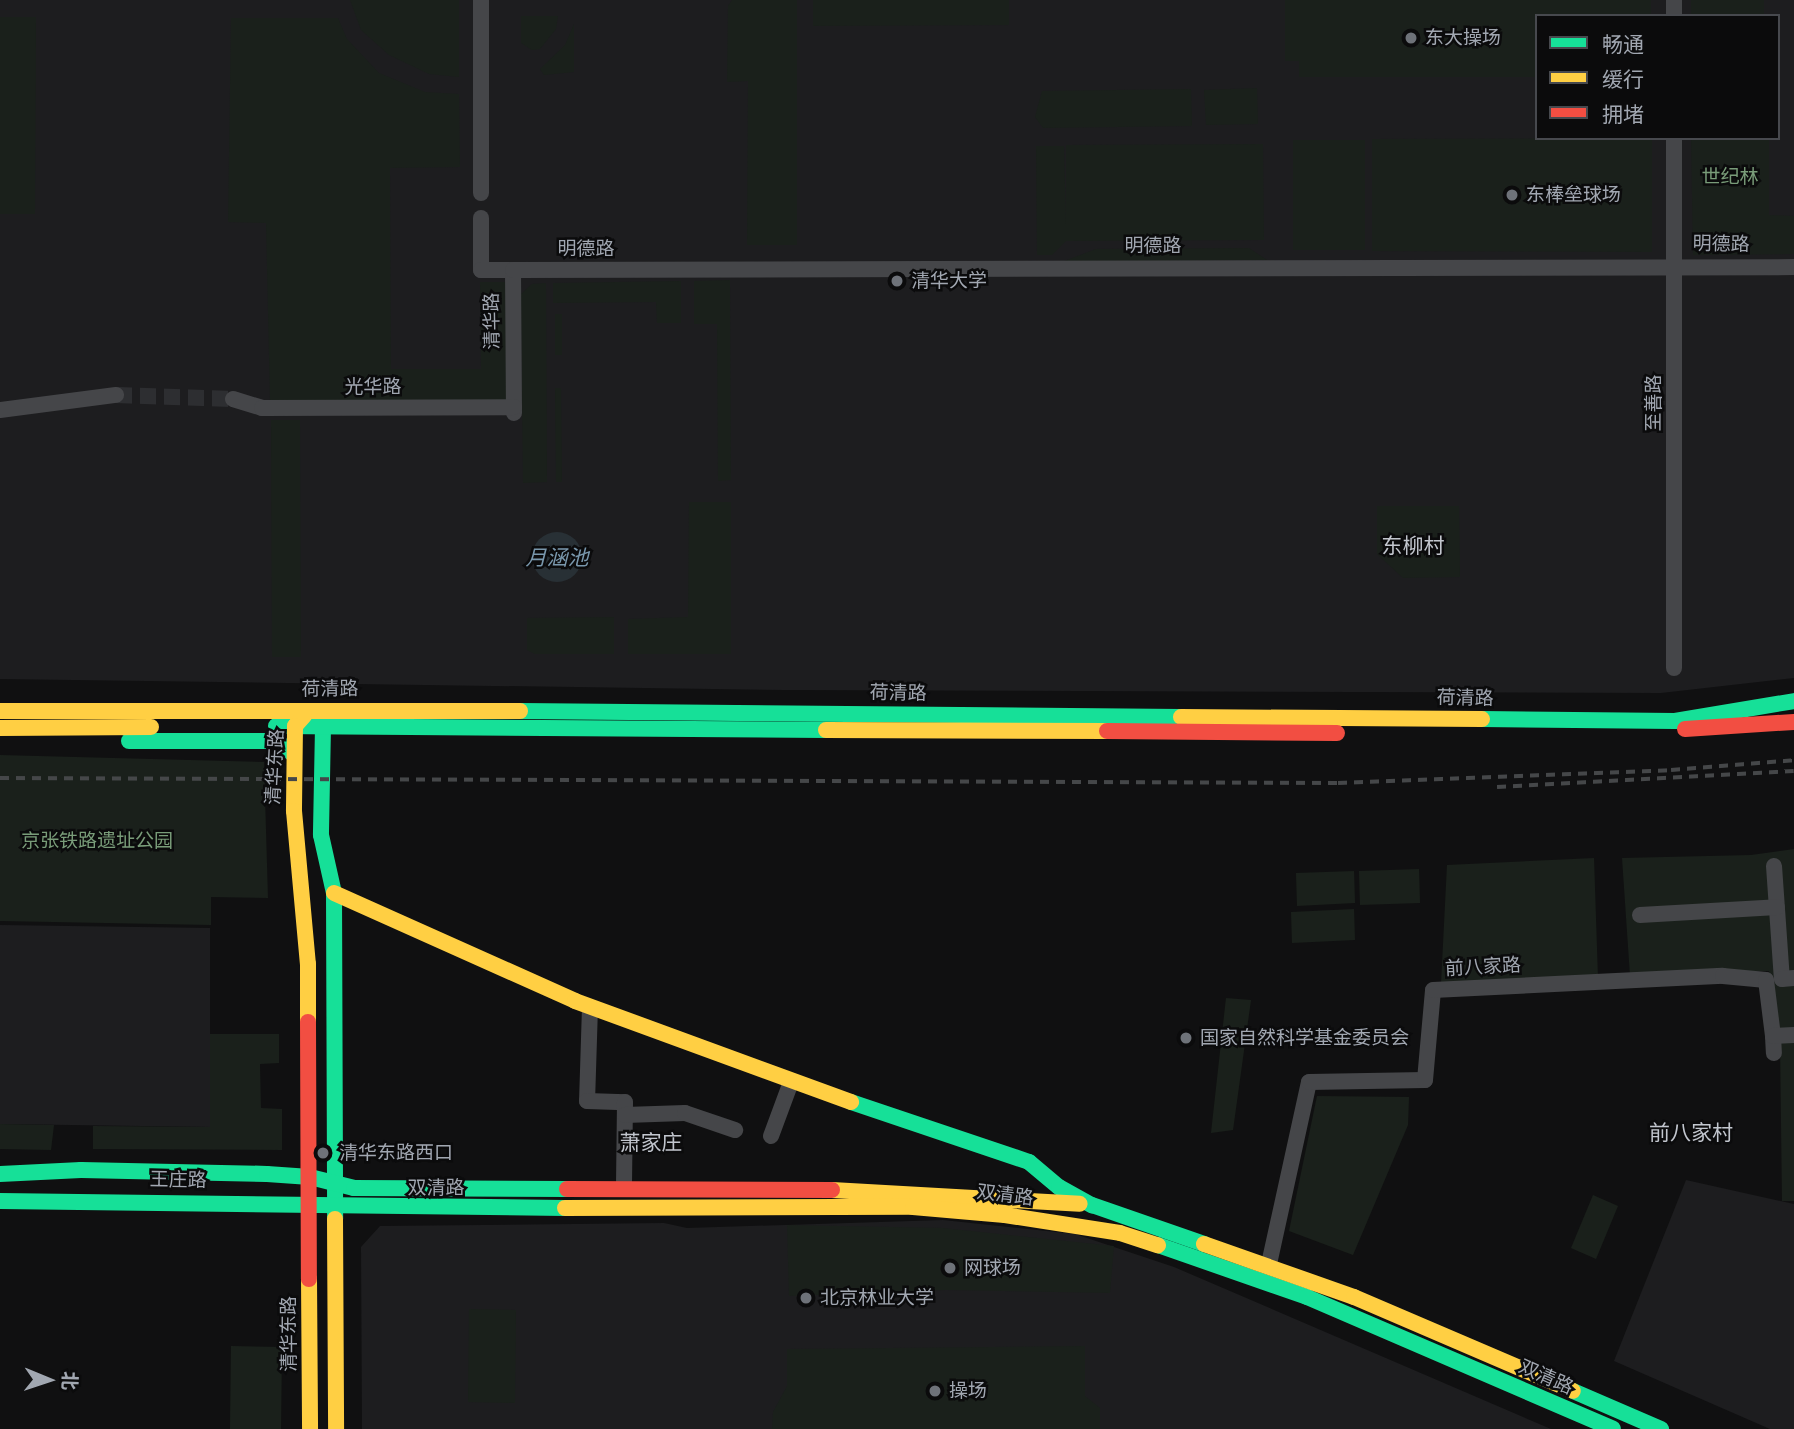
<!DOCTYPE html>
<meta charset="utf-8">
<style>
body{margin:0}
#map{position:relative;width:1794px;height:1429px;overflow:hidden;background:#101011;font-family:Quicksand,"Noto Sans SC",sans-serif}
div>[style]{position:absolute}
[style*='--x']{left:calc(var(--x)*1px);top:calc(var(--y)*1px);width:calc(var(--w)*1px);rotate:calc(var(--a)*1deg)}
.built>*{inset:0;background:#1d1d1f}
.green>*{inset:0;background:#1a201b}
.water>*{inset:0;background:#283035}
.round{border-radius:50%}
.street-tunnel>*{height:16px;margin-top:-8px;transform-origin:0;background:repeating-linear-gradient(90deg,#2d2e31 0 16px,transparent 0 24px)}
.street>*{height:16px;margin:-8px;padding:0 8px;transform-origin:8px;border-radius:8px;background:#454649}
.fast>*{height:16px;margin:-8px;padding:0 8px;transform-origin:8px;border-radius:8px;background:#16e098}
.slow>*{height:16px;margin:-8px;padding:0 8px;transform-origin:8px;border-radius:8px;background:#ffcf43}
.jam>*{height:16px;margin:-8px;padding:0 8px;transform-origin:8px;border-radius:8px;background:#f24e42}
.rail>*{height:3.5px;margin-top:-1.75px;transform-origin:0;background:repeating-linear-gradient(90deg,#454749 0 9px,transparent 0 16px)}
.dots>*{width:19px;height:19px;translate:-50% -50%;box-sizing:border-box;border:4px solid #0b0b0c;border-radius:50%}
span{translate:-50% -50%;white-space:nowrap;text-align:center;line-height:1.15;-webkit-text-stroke:5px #0b0b0c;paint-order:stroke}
.poi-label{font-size:19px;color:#a1a7b1}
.left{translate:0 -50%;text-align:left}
.park-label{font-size:19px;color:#799c79}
.street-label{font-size:19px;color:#a1a7b1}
.neighbourhood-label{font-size:21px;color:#c2c6ce}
.water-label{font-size:21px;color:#7997ac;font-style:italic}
.legend{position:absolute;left:1535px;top:14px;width:245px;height:126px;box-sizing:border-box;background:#0b0b0c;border:2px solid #47494e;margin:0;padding:9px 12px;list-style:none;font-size:21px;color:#a1a7b1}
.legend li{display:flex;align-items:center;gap:14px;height:35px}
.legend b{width:35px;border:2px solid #47494e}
.north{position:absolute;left:14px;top:1345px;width:70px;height:70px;-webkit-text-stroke:5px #0b0b0c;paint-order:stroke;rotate:92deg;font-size:19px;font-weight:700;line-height:28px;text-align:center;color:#a1a7b1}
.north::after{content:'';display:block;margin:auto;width:24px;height:32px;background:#a1a7b1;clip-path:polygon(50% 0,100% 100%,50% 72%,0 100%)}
</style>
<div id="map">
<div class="built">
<i style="clip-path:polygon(evenodd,0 0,1794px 0,1794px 678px,1661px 693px,785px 690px,0 679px,0 0,1537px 16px,1778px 16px,1778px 138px,1537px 138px,1537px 16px)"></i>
<i style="clip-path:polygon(0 925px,210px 928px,210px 1127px,0 1124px)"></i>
<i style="clip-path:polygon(1686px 1180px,1794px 1204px,1794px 1429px,1770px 1429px,1614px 1361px)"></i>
<i style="clip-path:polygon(943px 1220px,1075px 1234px,1174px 1267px,1551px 1429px,362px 1429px,361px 1247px,380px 1226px,664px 1223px,687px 1228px)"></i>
</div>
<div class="green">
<i style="clip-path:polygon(350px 0,459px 0,459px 77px,429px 74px,389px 55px,361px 30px)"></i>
<i style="clip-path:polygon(732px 0,797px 0,797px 245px,747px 245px,748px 81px,727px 82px,728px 6px)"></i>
<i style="clip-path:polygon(813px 0,1009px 0,1009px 25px,813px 26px)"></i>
<i style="clip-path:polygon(1285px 0,1651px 0,1651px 16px,1537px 16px,1537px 77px,1299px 77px,1299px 61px,1285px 61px)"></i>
<i style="clip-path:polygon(1691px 0,1764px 0,1764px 16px,1691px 16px)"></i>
<i style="clip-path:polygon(521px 16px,558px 16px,556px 29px,540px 49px,532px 50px,521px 43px)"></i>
<i style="clip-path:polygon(0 17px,36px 17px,35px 214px,0 214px)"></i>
<i style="clip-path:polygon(231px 18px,338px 18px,347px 39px,379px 73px,425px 92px,459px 94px,460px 167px,390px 168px,391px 369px,481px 369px,480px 282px,508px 282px,509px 400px,270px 401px,266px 223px,228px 222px)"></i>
<i style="clip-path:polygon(574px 24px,574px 72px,544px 75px,540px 69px,565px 45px)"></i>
<i style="clip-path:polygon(1257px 88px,1258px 124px,1206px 125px,1204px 90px)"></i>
<i style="clip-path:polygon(1191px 89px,1192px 126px,1043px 128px,1035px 117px,1042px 91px)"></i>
<i style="clip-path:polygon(1652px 138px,1652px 252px,1372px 251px,1372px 139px)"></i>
<i style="clip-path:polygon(1691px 138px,1769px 138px,1769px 215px,1794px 216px,1794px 254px,1693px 255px)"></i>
<i style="clip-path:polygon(1293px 140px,1365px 140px,1365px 250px,1293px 250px)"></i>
<i style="clip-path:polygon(1263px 144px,1264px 240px,1066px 241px,1052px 255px,1037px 255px,1036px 146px,1064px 146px,1066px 225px,1066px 145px)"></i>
<i style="clip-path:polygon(1249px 248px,1267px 260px,1062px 262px,1096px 249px)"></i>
<i style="clip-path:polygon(730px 280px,731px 480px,718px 481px,717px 324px,694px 324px,694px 281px)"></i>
<i style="clip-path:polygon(681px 281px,681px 323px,657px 323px,656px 302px,553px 303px,553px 283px)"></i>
<i style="clip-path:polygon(546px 283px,547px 482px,523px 483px,521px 294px,532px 284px)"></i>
<i style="clip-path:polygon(555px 314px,562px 314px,562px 355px,555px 355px)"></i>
<i style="clip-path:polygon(555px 388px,561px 388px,562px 482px,556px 482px)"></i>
<i style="clip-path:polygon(271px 420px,300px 420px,301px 657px,272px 657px)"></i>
<i style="clip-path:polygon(689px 502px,731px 502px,731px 654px,628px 654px,628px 619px,688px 617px)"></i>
<i style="clip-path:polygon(1377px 506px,1459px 506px,1460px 577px,1403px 578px,1377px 554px)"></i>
<i style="clip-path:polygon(614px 617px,614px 654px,535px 654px,527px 650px,527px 618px)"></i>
<i style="clip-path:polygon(0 755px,264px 762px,268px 898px,211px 897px,211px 925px,0 921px)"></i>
<i style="clip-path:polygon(1794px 849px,1794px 1030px,1775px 1031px,1769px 971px,1630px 976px,1622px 858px,1751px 855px)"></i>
<i style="clip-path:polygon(1594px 858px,1598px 979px,1441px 984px,1447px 865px)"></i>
<i style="clip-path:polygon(1419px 869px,1420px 903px,1360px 905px,1359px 871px)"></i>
<i style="clip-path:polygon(1354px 871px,1355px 903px,1297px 906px,1296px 873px)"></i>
<i style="clip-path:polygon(1354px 909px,1355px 940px,1292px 943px,1291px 912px)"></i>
<i style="clip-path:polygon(1226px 998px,1251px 1000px,1233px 1130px,1211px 1133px)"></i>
<i style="clip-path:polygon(210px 1034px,279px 1034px,279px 1063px,260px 1064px,261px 1108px,282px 1109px,282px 1150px,93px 1149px,93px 1126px,210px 1127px)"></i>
<i style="clip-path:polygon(1780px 1040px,1794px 1040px,1794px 1201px,1782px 1201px)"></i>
<i style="clip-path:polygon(1317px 1096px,1409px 1097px,1408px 1125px,1353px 1255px,1289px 1231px)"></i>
<i style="clip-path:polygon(0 1124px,54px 1125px,51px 1150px,0 1149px)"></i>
<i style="clip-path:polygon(1593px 1195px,1618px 1206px,1596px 1259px,1571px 1248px)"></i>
<i style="clip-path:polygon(787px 1225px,943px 1228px,1114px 1246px,1110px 1293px,946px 1290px,789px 1296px)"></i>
<i style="clip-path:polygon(469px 1309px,516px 1310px,515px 1403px,468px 1402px)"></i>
<i style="clip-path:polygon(231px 1346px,282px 1347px,281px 1429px,230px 1429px)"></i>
<i style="clip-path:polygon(1085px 1346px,1085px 1396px,1100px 1408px,1100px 1429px,772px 1429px,773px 1412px,787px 1386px,787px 1349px)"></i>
</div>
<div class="water">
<i class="round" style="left:532px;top:532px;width:50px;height:50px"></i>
</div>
<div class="street-tunnel">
<i style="--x:116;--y:395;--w:117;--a:2"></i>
</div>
<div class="street">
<i style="--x:481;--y:0;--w:193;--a:90"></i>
<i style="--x:1674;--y:0;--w:16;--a:90"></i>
<i style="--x:481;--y:218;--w:52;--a:90"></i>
<i style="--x:481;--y:270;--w:32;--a:0"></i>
<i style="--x:513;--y:270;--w:143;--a:89.6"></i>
<i style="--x:513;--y:270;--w:1281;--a:-0.13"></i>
<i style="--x:233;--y:399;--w:30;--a:17"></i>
<i style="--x:262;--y:408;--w:252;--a:-0.2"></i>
<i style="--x:0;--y:410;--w:117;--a:-7.4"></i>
<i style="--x:1674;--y:668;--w:530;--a:-90"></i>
<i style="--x:1774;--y:866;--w:113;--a:86"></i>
<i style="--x:1782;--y:979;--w:12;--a:-5"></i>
<i style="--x:1640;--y:915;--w:137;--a:-3.3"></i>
<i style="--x:590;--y:1007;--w:94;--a:91.8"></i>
<i style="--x:587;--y:1101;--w:38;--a:2"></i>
<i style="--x:625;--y:1102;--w:87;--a:90.7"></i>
<i style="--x:1773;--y:1036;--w:17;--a:87"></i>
<i style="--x:625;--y:1115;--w:60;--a:-1.9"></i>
<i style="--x:685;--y:1113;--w:53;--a:18.8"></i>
<i style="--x:771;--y:1136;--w:58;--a:-69.7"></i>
<i style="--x:1269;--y:1264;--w:186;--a:-77.6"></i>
<i style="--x:1309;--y:1082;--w:116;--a:-1"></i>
<i style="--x:1425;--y:1080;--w:90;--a:-84.9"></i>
<i style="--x:1433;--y:990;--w:290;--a:-2.8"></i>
<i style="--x:1723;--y:976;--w:43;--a:5.3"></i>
<i style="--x:1766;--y:980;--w:56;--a:82.9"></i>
<i style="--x:1773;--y:1036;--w:21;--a:-3"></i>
</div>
<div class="fast">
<i style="--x:520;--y:711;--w:661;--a:0.52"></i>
<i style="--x:314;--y:716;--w:14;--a:51"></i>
<i style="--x:323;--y:727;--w:108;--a:91.1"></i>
<i style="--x:321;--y:835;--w:59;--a:77.4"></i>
<i style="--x:334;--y:893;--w:326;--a:89.8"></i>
<i style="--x:1482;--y:719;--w:193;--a:0.6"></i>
<i style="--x:1675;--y:721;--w:121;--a:-9.5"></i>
<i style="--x:276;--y:726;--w:550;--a:0.42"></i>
<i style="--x:129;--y:741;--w:148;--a:0"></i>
<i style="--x:277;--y:741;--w:19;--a:39"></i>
<i style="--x:851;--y:1102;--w:188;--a:18.6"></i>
<i style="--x:1029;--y:1162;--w:39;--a:40"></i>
<i style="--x:1059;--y:1187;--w:38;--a:29"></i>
<i style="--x:1092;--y:1205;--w:119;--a:19.2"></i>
<i style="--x:0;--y:1174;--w:81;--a:-2.8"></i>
<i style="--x:81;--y:1170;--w:186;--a:1.2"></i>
<i style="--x:267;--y:1174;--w:43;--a:4"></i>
<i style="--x:310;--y:1177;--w:45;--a:14"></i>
<i style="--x:354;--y:1188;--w:213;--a:0.3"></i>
<i style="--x:0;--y:1201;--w:565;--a:0.71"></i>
<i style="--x:1158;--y:1245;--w:158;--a:19.2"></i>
<i style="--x:1307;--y:1297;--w:333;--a:23.3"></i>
<i style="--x:1573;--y:1391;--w:96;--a:23.4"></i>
</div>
<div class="slow">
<i style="--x:0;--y:711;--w:520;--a:0"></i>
<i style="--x:304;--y:716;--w:13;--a:132"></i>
<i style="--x:295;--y:726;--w:85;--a:90.7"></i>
<i style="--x:294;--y:811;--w:154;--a:84.8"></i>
<i style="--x:308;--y:964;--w:58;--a:90"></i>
<i style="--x:1181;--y:717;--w:301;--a:0.4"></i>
<i style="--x:0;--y:728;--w:151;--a:-0.4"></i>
<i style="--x:826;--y:730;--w:281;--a:0.2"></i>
<i style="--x:334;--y:893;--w:264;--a:24.1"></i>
<i style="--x:575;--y:1001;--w:294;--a:20.1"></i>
<i style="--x:832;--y:1190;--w:248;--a:3.2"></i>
<i style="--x:565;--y:1208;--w:348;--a:-0.2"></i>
<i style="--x:913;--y:1207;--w:92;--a:5"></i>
<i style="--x:1005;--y:1215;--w:116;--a:8.9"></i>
<i style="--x:1120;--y:1233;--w:40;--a:18"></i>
<i style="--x:335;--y:1219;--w:210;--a:89.7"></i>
<i style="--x:1204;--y:1244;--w:159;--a:19.5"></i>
<i style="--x:1354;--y:1297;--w:238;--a:23.2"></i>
<i style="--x:309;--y:1279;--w:150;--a:89.6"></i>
</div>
<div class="jam">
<i style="--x:1685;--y:729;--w:109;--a:-3.7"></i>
<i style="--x:1107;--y:731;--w:230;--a:0.5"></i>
<i style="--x:308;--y:1022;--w:257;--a:89.8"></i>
<i style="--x:567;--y:1189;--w:265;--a:0.2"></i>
</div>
<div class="rail">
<i style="--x:0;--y:778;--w:1338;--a:0.21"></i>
<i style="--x:1338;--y:783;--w:333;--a:-2.2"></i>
<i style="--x:1671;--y:770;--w:123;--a:-4.6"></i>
<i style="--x:1497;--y:787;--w:297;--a:-3.1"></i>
</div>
<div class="dots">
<i style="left:1411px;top:38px;background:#6e7279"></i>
<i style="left:1512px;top:195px;background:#6e7279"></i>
<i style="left:897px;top:281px;background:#6e7279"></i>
<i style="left:1186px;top:1038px;background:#6e7279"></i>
<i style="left:323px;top:1153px;background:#6e7279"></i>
<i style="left:950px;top:1268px;background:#6e7279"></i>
<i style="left:806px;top:1298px;background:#6e7279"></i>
<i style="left:935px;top:1391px;background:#6e7279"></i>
</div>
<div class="poi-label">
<span class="left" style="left:1425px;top:38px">东大操场</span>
<span class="left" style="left:1526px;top:195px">东棒垒球场</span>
<span class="left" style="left:911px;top:281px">清华大学</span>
<span class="left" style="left:1200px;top:1038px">国家自然科学基金委员会</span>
<span class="left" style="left:339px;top:1153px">清华东路西口</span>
<span class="left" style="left:964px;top:1268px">网球场</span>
<span class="left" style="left:820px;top:1298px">北京林业大学</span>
<span class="left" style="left:949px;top:1391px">操场</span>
</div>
<div class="park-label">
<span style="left:1730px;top:177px">世纪林</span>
<span style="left:97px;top:841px">京张铁路遗址公园</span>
</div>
<div class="street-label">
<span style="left:1721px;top:244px;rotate:1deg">明德路</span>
<span style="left:1153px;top:246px">明德路</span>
<span style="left:586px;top:249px">明德路</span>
<span style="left:492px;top:321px;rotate:-91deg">清华路</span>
<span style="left:373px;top:387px">光华路</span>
<span style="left:1654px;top:403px;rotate:-90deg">至善路</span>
<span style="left:330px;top:689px;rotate:-1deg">荷清路</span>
<span style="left:898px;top:693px;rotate:1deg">荷清路</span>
<span style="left:1465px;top:698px;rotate:1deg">荷清路</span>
<span style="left:275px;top:767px;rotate:-87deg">清华东路</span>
<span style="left:1483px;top:967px;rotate:-3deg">前八家路</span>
<span style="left:178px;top:1180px;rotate:1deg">王庄路</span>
<span style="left:436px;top:1188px">双清路</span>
<span style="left:1005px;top:1195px;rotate:7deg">双清路</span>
<span style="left:289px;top:1334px;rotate:-90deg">清华东路</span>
<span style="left:1546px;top:1377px;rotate:24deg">双清路</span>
</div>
<div class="neighbourhood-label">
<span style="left:1413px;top:545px">东柳村</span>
<span style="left:1691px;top:1132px">前八家村</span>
<span style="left:651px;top:1142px">萧家庄</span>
</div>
<div class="water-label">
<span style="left:557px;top:557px">月涵池</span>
</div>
<ul class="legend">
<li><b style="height:9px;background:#16e098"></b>畅通</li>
<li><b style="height:9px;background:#ffcf43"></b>缓行</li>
<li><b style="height:9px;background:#f24e42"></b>拥堵</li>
</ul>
<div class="north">北</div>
</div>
